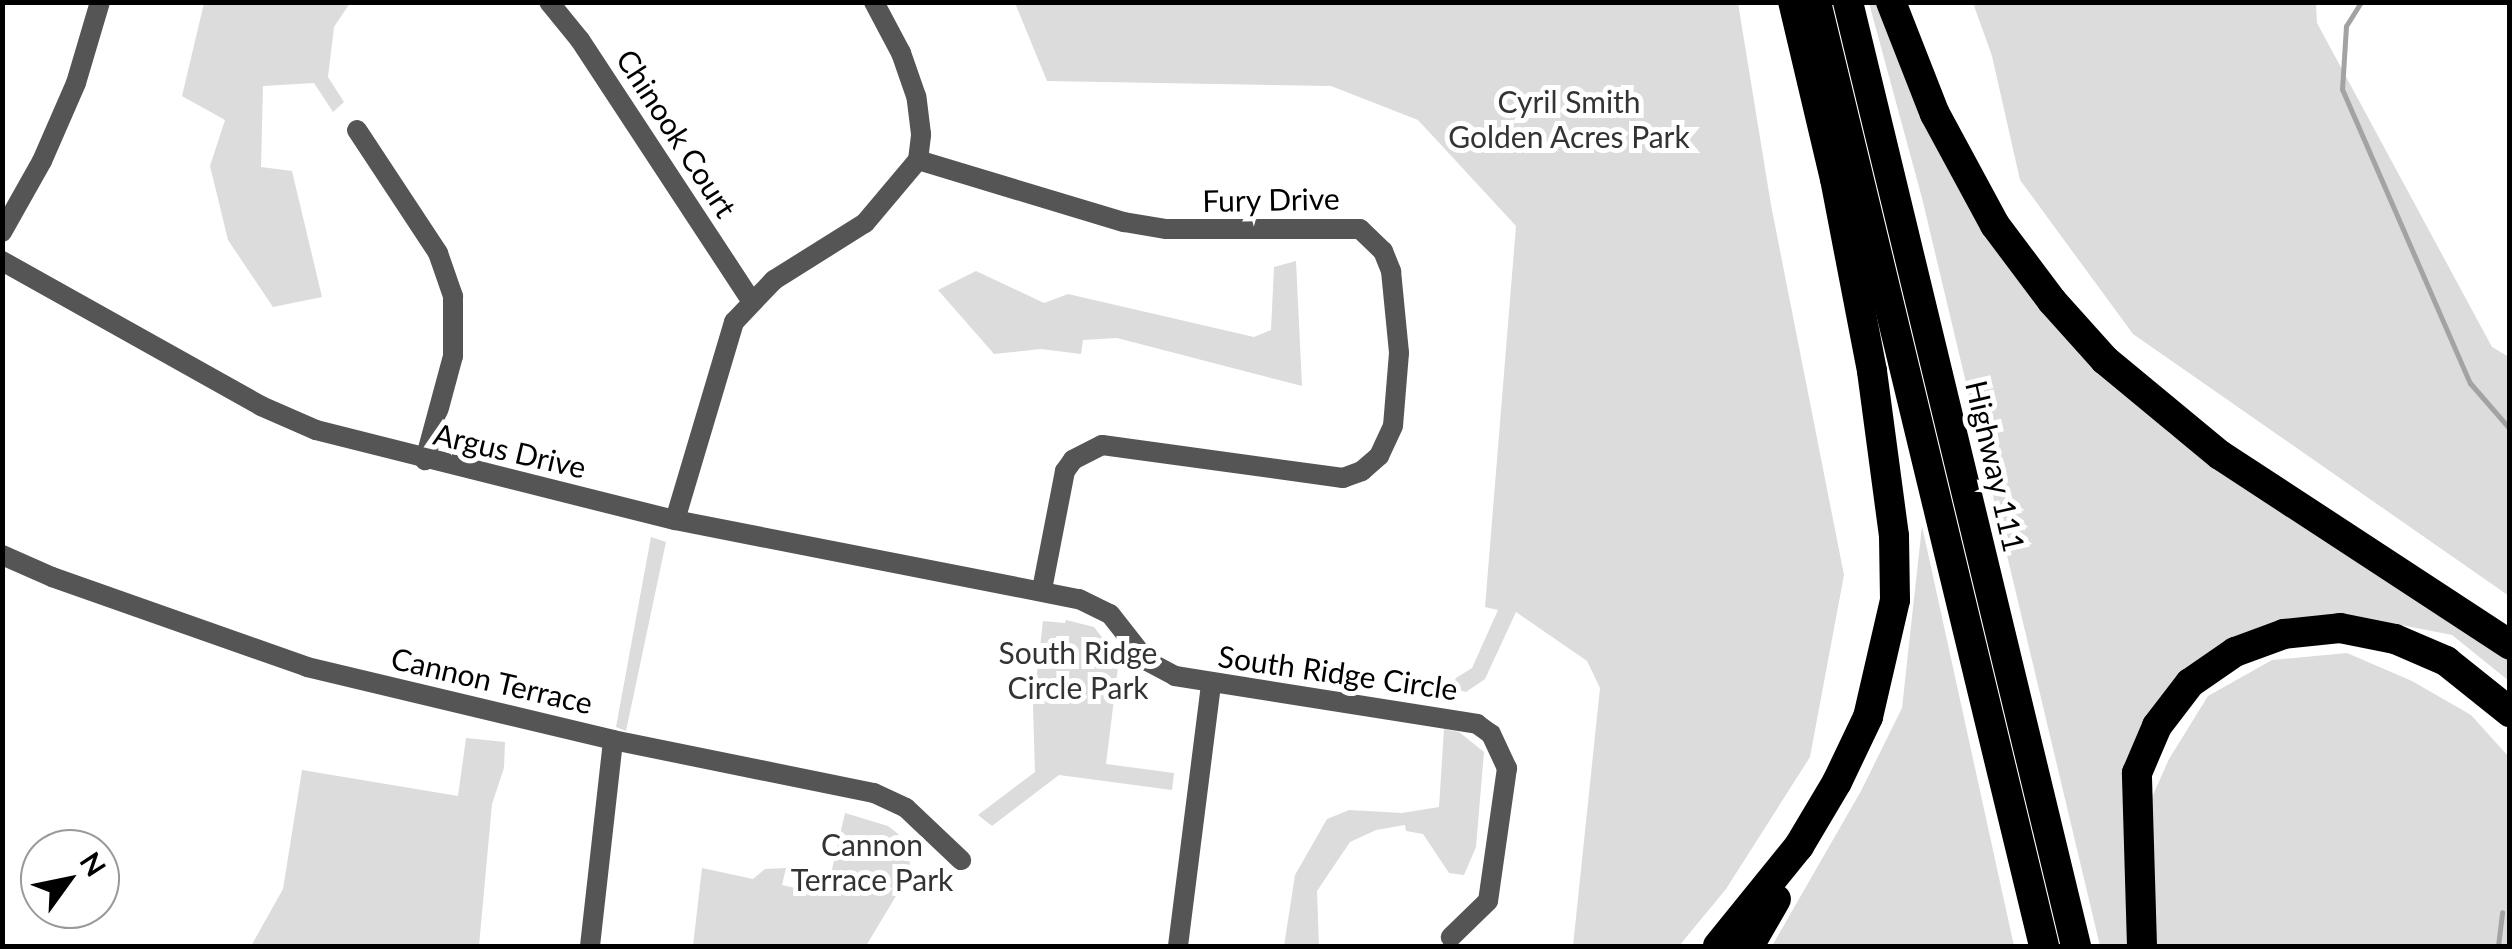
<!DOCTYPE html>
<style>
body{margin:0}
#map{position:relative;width:2512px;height:949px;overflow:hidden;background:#fff;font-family:Lato,sans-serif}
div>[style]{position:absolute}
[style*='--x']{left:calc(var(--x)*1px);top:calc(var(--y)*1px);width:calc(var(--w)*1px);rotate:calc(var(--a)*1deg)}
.green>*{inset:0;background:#dcdcdc}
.stream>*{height:5px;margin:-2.5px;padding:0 2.5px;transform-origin:2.5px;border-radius:2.5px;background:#a3a3a3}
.minor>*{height:20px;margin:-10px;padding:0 10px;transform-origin:10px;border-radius:10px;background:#555}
.motorway>*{height:30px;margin:-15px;padding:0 15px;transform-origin:15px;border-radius:15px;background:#000}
span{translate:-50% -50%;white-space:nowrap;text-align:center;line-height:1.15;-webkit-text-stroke:10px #fff;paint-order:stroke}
.park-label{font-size:30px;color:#333}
.street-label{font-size:30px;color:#000}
.frame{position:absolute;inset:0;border:5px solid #000;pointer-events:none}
.north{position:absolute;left:20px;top:829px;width:100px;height:100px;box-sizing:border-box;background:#fff;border:2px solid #999;border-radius:50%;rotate:57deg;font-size:28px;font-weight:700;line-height:40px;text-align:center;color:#000}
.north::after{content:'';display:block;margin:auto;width:35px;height:45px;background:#000;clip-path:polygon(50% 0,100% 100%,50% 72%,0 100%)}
</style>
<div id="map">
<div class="green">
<i style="clip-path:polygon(204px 3px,350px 3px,334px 27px,328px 77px,344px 102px,333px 112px,314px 83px,263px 86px,261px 167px,292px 171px,322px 297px,273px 307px,228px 240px,210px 166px,225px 120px,182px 96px)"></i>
<i style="clip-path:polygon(1015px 3px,1738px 3px,1771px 205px,1844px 575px,1810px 757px,1726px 889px,1679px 946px,1573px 946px,1600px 688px,1587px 661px,1516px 612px,1485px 679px,1466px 692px,1451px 688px,1456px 678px,1472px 668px,1498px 610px,1485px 607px,1516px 226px,1418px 120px,1331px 86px,1047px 81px)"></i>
<i style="clip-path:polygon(1869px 3px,1884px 3px,2072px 334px,2170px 434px,2509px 659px,2509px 681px,2452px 635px,2396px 624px,2287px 628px,2158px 716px,2131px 946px,2100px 946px,1922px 198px)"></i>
<i style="clip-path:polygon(1973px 3px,2316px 3px,2317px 23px,2492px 347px,2509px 357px,2509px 596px,2133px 334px,2020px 180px,1992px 56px)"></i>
<i style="clip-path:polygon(1296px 261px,1302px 386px,1117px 338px,1083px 340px,1081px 354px,1041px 349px,994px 354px,938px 290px,976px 271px,1044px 303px,1068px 294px,1254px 337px,1271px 330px,1274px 267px)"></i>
<i style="clip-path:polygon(1922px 526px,2014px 946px,1772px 946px,1861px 791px,1902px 708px)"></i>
<i style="clip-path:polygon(651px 537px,666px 542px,626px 731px,616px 727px)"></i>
<i style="clip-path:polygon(1066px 620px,1094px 627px,1119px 659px,1106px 764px,1174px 773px,1172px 790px,1059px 775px,992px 826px,978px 815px,1035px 772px,1033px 707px,1043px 621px,1065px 623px)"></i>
<i style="clip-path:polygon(2347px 653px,2412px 681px,2471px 715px,2509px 757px,2509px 946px,2149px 946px,2141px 822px,2169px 759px,2208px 696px,2272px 660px)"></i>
<i style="clip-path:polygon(1444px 729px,1459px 732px,1484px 752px,1476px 847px,1464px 875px,1449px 873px,1423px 834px,1406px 831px,1405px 825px,1376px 830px,1350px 842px,1317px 891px,1319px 946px,1284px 946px,1295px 875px,1327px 819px,1349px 810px,1402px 813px,1439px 807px)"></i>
<i style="clip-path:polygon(466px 738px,505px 742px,504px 768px,492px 804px,479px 946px,251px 946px,283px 889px,302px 770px,458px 796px)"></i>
<i style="clip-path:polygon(845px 813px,888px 826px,902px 837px,908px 853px,911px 871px,866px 946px,693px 946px,702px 868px,753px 879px,765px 869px,786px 868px,782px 885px,826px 895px)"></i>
</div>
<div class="stream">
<i style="--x:2361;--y:2;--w:28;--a:122"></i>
<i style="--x:2346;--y:26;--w:63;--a:93.6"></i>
<i style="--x:2342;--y:89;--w:321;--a:66.5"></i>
<i style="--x:2470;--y:383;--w:61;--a:49"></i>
<i style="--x:2498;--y:946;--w:34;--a:-83"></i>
</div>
<div class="minor">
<i style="--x:549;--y:2;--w:49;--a:50.8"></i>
<i style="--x:580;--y:40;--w:311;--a:56.7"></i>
<i style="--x:357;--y:130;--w:147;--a:56.6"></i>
<i style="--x:438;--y:253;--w:46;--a:70.8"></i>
<i style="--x:453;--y:296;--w:60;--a:90"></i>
<i style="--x:453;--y:356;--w:108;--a:105.1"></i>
<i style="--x:918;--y:160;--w:215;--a:16.8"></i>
<i style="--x:1124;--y:222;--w:43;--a:9.5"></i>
<i style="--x:1166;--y:229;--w:194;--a:0"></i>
<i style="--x:1360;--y:229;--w:32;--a:44"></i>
<i style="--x:1383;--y:251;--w:22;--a:68"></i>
<i style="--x:1391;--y:271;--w:82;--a:84.4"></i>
<i style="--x:1399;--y:353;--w:73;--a:94.7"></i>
<i style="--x:1393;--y:426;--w:33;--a:115"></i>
<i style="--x:1379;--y:456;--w:23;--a:139"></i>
<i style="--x:1362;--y:471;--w:20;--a:160"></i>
<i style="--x:1343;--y:478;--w:243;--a:-172.2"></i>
<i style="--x:1102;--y:445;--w:33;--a:153"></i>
<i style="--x:1073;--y:460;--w:14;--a:126"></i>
<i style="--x:1065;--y:471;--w:120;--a:101"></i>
<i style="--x:2;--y:232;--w:81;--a:-60.6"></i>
<i style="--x:42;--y:161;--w:85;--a:-66.4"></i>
<i style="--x:76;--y:83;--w:84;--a:-73.5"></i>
<i style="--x:2;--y:261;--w:297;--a:29.2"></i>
<i style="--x:261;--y:406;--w:60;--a:23.6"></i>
<i style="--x:316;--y:430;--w:370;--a:14.1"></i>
<i style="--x:675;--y:520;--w:412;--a:11.1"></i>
<i style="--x:1079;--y:599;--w:34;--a:26"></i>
<i style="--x:1110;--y:614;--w:60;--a:51.8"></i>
<i style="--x:1147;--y:661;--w:32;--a:28"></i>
<i style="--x:1175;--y:676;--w:306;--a:9"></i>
<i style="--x:1477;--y:724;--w:17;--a:36"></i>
<i style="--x:1491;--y:734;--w:38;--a:65"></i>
<i style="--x:1507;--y:768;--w:134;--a:98.1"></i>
<i style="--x:1488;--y:901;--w:52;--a:135.8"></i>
<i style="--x:675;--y:520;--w:207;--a:-73.4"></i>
<i style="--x:734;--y:322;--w:58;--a:-46.4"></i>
<i style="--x:774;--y:280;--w:107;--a:-32.1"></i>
<i style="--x:865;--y:223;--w:82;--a:-49.9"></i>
<i style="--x:918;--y:160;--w:26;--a:-83"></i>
<i style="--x:921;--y:134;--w:38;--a:-97"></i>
<i style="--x:916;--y:96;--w:46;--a:-109.2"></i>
<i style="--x:901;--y:53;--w:58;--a:-117.9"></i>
<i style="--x:2;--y:555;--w:55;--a:23.7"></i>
<i style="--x:52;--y:577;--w:270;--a:19.4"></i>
<i style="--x:307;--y:667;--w:315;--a:13.4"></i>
<i style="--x:613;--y:740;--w:266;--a:11.5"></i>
<i style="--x:874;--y:793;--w:35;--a:25"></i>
<i style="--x:906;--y:808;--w:76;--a:43.4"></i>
<i style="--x:590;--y:946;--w:207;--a:-83.6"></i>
<i style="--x:1178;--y:946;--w:263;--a:-82.8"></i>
</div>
<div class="motorway">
<i style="--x:1816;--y:2;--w:971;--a:76.42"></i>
<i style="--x:1848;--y:2;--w:971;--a:76.42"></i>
<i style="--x:1891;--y:2;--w:120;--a:68.6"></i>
<i style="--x:1935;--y:114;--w:126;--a:61.6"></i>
<i style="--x:1995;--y:225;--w:95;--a:53.1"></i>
<i style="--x:2052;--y:301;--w:79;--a:48.1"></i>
<i style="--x:2105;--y:360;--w:149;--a:39.6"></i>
<i style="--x:2220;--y:455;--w:347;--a:33.2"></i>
<i style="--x:1718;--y:946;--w:129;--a:-51"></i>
<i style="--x:1799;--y:846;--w:74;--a:-59.3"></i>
<i style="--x:1837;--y:782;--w:72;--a:-64.5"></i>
<i style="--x:1868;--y:717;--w:120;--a:-77"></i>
<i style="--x:1895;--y:600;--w:64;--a:-90.9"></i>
<i style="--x:1894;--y:536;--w:166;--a:-97.6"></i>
<i style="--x:1872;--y:371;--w:196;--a:-100.9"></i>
<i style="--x:1835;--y:179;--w:182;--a:-103.3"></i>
<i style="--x:1749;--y:946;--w:54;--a:-60.1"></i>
<i style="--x:2142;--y:946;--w:173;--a:-91.7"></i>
<i style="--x:2137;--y:773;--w:51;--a:-66.9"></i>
<i style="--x:2157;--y:726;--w:54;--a:-52.5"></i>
<i style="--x:2190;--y:683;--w:55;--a:-34.6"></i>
<i style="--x:2235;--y:652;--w:52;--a:-20.2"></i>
<i style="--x:2284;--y:634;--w:56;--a:-6.1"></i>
<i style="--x:2340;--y:628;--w:56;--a:11.3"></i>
<i style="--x:2395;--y:639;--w:56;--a:23.3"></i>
<i style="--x:2446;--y:661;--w:82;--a:38.6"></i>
</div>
<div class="park-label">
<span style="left:1569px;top:118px">Cyril Smith<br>Golden Acres Park</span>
<span style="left:1078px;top:669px">South Ridge<br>Circle Park</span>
<span style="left:872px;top:861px">Cannon<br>Terrace Park</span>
</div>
<div class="street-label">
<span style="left:677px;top:133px;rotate:57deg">Chinook Court</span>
<span style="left:1271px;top:199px;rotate:-1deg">Fury Drive</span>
<span style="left:510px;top:450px;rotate:13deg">Argus Drive</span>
<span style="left:1996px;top:466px;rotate:77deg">Highway 111</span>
<span style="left:1338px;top:672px;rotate:8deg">South Ridge Circle</span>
<span style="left:492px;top:680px;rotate:13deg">Cannon Terrace</span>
</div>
<div class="frame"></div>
<div class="north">N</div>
</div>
